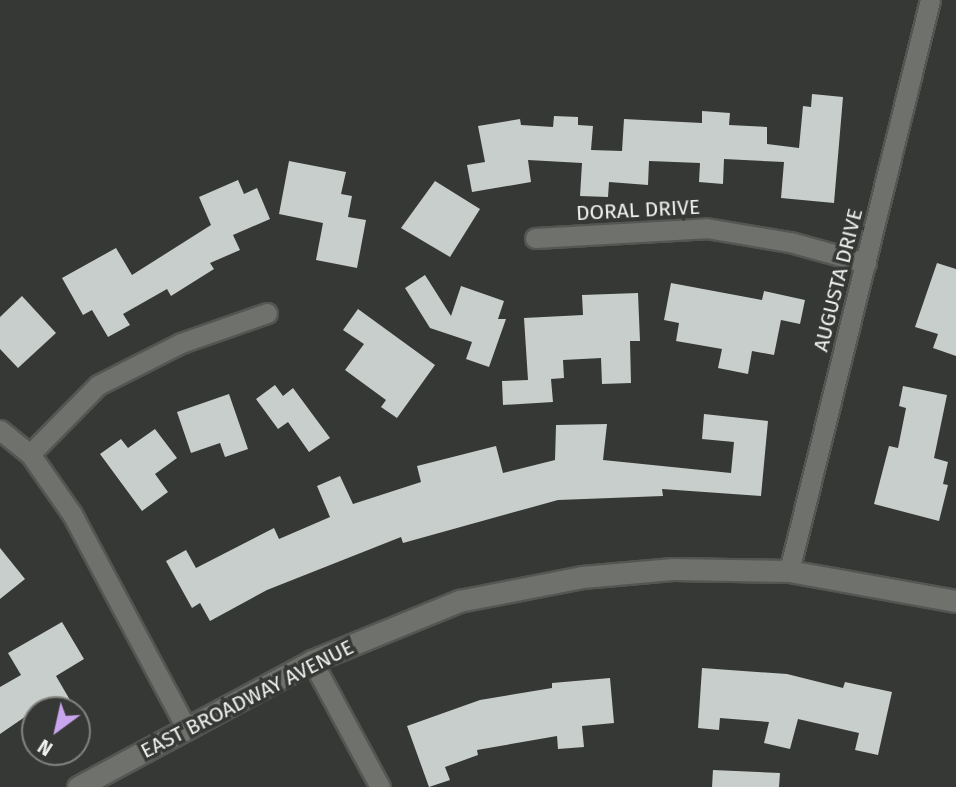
<!DOCTYPE html>
<style>
body{margin:0}
#map{position:relative;width:956px;height:787px;overflow:hidden;background:#363835;font-family:"Fira Sans",sans-serif}
div>[style]{position:absolute}
[style*='--x']{left:calc(var(--x)*1px);top:calc(var(--y)*1px);width:calc(var(--w)*1px);rotate:calc(var(--a)*1deg)}
.building>*{inset:0;background:#c8cecb}
.roads{filter:drop-shadow(2px 0 #545653) drop-shadow(-2px 0 #545653) drop-shadow(0 2px #545653) drop-shadow(0 -2px #545653)}
.street>*{height:19px;margin:-9.5px;padding:0 9.5px;transform-origin:9.5px;border-radius:9.5px;background:#6f716d}
.secondary>*{height:21px;margin:-10.5px;padding:0 10.5px;transform-origin:10.5px;border-radius:10.5px;background:#6f716d}
span{translate:-50% -50%;white-space:nowrap;text-align:center;line-height:1.15;-webkit-text-stroke:7px #363835;paint-order:stroke}
.street-label{font-size:21px;color:#eff1ef}
.north{position:absolute;left:21px;top:696px;width:70px;height:70px;box-sizing:border-box;background:#363835;border:2px solid #80827f;border-radius:50%;rotate:213deg;font-size:19px;font-weight:700;line-height:28px;text-align:center;color:#eff1ef}
.north::after{content:'';display:block;margin:auto;width:24px;height:32px;background:#c9a5ee;clip-path:polygon(50% 0,100% 100%,50% 72%,0 100%)}
</style>
<div id="map">
<div class="building">
<i style="clip-path:polygon(812px 94px,843px 97px,834px 203px,781px 198px,784px 162px,724px 159px,723px 184px,699px 182px,700px 163px,649px 161px,648px 185px,609px 182px,608px 197px,580px 196px,582px 163px,528px 160px,531px 182px,472px 192px,467px 165px,485px 162px,478px 126px,520px 119px,521px 125px,553px 127px,554px 116px,578px 117px,578px 125px,593px 126px,591px 150px,622px 151px,624px 119px,702px 123px,702px 111px,730px 113px,729px 125px,767px 127px,767px 144px,799px 148px,803px 106px,811px 107px)"></i>
<i style="clip-path:polygon(289px 161px,346px 172px,341px 194px,352px 196px,348px 217px,366px 220px,357px 268px,316px 260px,323px 223px,279px 214px)"></i>
<i style="clip-path:polygon(238px 180px,244px 194px,257px 188px,270px 219px,233px 235px,240px 250px,210px 263px,214px 269px,171px 296px,167px 289px,123px 314px,130px 325px,108px 337px,92px 310px,83px 315px,62px 278px,116px 248px,132px 275px,211px 225px,199px 197px)"></i>
<i style="clip-path:polygon(435px 181px,480px 209px,450px 257px,401px 228px)"></i>
<i style="clip-path:polygon(937px 263px,956px 269px,956px 356px,933px 348px,938px 334px,915px 327px)"></i>
<i style="clip-path:polygon(425px 275px,451px 316px,461px 286px,504px 301px,498px 319px,506px 319px,489px 367px,466px 359px,472px 342px,430px 328px,405px 288px)"></i>
<i style="clip-path:polygon(671px 283px,762px 300px,764px 291px,805px 300px,800px 324px,781px 320px,774px 355px,752px 351px,748px 374px,718px 368px,722px 349px,676px 341px,679px 323px,664px 320px)"></i>
<i style="clip-path:polygon(638px 293px,640px 341px,630px 341px,631px 383px,602px 384px,601px 358px,563px 360px,564px 378px,551px 379px,553px 402px,503px 405px,502px 381px,528px 380px,524px 318px,583px 315px,582px 295px)"></i>
<i style="clip-path:polygon(22px 296px,56px 333px,18px 368px,0 349px,0 317px)"></i>
<i style="clip-path:polygon(358px 309px,435px 365px,397px 418px,381px 407px,386px 400px,345px 370px,364px 344px,343px 330px)"></i>
<i style="clip-path:polygon(275px 385px,283px 396px,293px 388px,330px 438px,309px 452px,288px 422px,278px 429px,256px 399px)"></i>
<i style="clip-path:polygon(903px 386px,947px 395px,934px 458px,948px 462px,943px 484px,948px 485px,939px 521px,874px 504px,889px 446px,898px 448px,906px 408px,899px 406px)"></i>
<i style="clip-path:polygon(229px 394px,248px 449px,225px 457px,220px 443px,191px 453px,177px 412px)"></i>
<i style="clip-path:polygon(704px 414px,768px 421px,761px 496px,662px 489px,663px 496px,558px 500px,403px 543px,401px 537px,267px 590px,210px 621px,200px 603px,192px 608px,166px 561px,186px 550px,196px 568px,274px 528px,279px 539px,330px 517px,317px 486px,340px 476px,353px 504px,421px 482px,417px 466px,496px 446px,503px 473px,555px 460px,556px 425px,607px 424px,603px 460px,731px 473px,734px 442px,702px 439px)"></i>
<i style="clip-path:polygon(155px 429px,177px 458px,155px 474px,168px 492px,142px 511px,100px 454px,121px 439px,128px 448px)"></i>
<i style="clip-path:polygon(0 548px,25px 579px,0 599px)"></i>
<i style="clip-path:polygon(62px 622px,84px 659px,56px 676px,70px 700px,52px 710px,35px 710px,0 734px,0 687px,21px 675px,8px 653px)"></i>
<i style="clip-path:polygon(702px 668px,787px 674px,843px 688px,845px 682px,892px 692px,878px 755px,855px 750px,859px 733px,798px 719px,790px 749px,764px 743px,769px 722px,720px 718px,719px 730px,698px 728px)"></i>
<i style="clip-path:polygon(610px 678px,614px 723px,582px 726px,584px 747px,558px 749px,557px 736px,477px 750px,478px 755px,445px 767px,450px 780px,429px 787px,407px 726px,480px 700px,552px 688px,552px 683px)"></i>
<i style="clip-path:polygon(713px 770px,780px 773px,779px 787px,712px 787px)"></i>
</div>
<div class="roads">
<div class="street">
<i style="--x:535;--y:238;--w:171;--a:-3.3"></i>
<i style="--x:706;--y:228;--w:85;--a:9.5"></i>
<i style="--x:790;--y:242;--w:79;--a:15.4"></i>
<i style="--x:0;--y:430;--w:38;--a:39"></i>
<i style="--x:30;--y:454;--w:73;--a:55"></i>
<i style="--x:72;--y:514;--w:244;--a:61.9"></i>
<i style="--x:30;--y:454;--w:97;--a:-45.4"></i>
<i style="--x:98;--y:385;--w:93;--a:-26.8"></i>
<i style="--x:181;--y:343;--w:91;--a:-19.2"></i>
<i style="--x:789;--y:571;--w:588;--a:-76.13"></i>
<i style="--x:312;--y:661;--w:143;--a:61.6"></i>
</div>
<div class="secondary">
<i style="--x:78;--y:787;--w:266;--a:-28.3"></i>
<i style="--x:312;--y:661;--w:159;--a:-22.2"></i>
<i style="--x:459;--y:601;--w:125;--a:-11"></i>
<i style="--x:582;--y:577;--w:91;--a:-5"></i>
<i style="--x:673;--y:569;--w:116;--a:1"></i>
<i style="--x:789;--y:571;--w:170;--a:10.2"></i>
</div>
</div>
<div class="street-label">
<span style="left:638px;top:210px;rotate:-3deg">DORAL DRIVE</span>
<span style="left:838px;top:280px;rotate:-76deg">AUGUSTA DRIVE</span>
<span style="left:247px;top:699px;rotate:-27deg">EAST BROADWAY AVENUE</span>
</div>
<div class="north">N</div>
</div>
